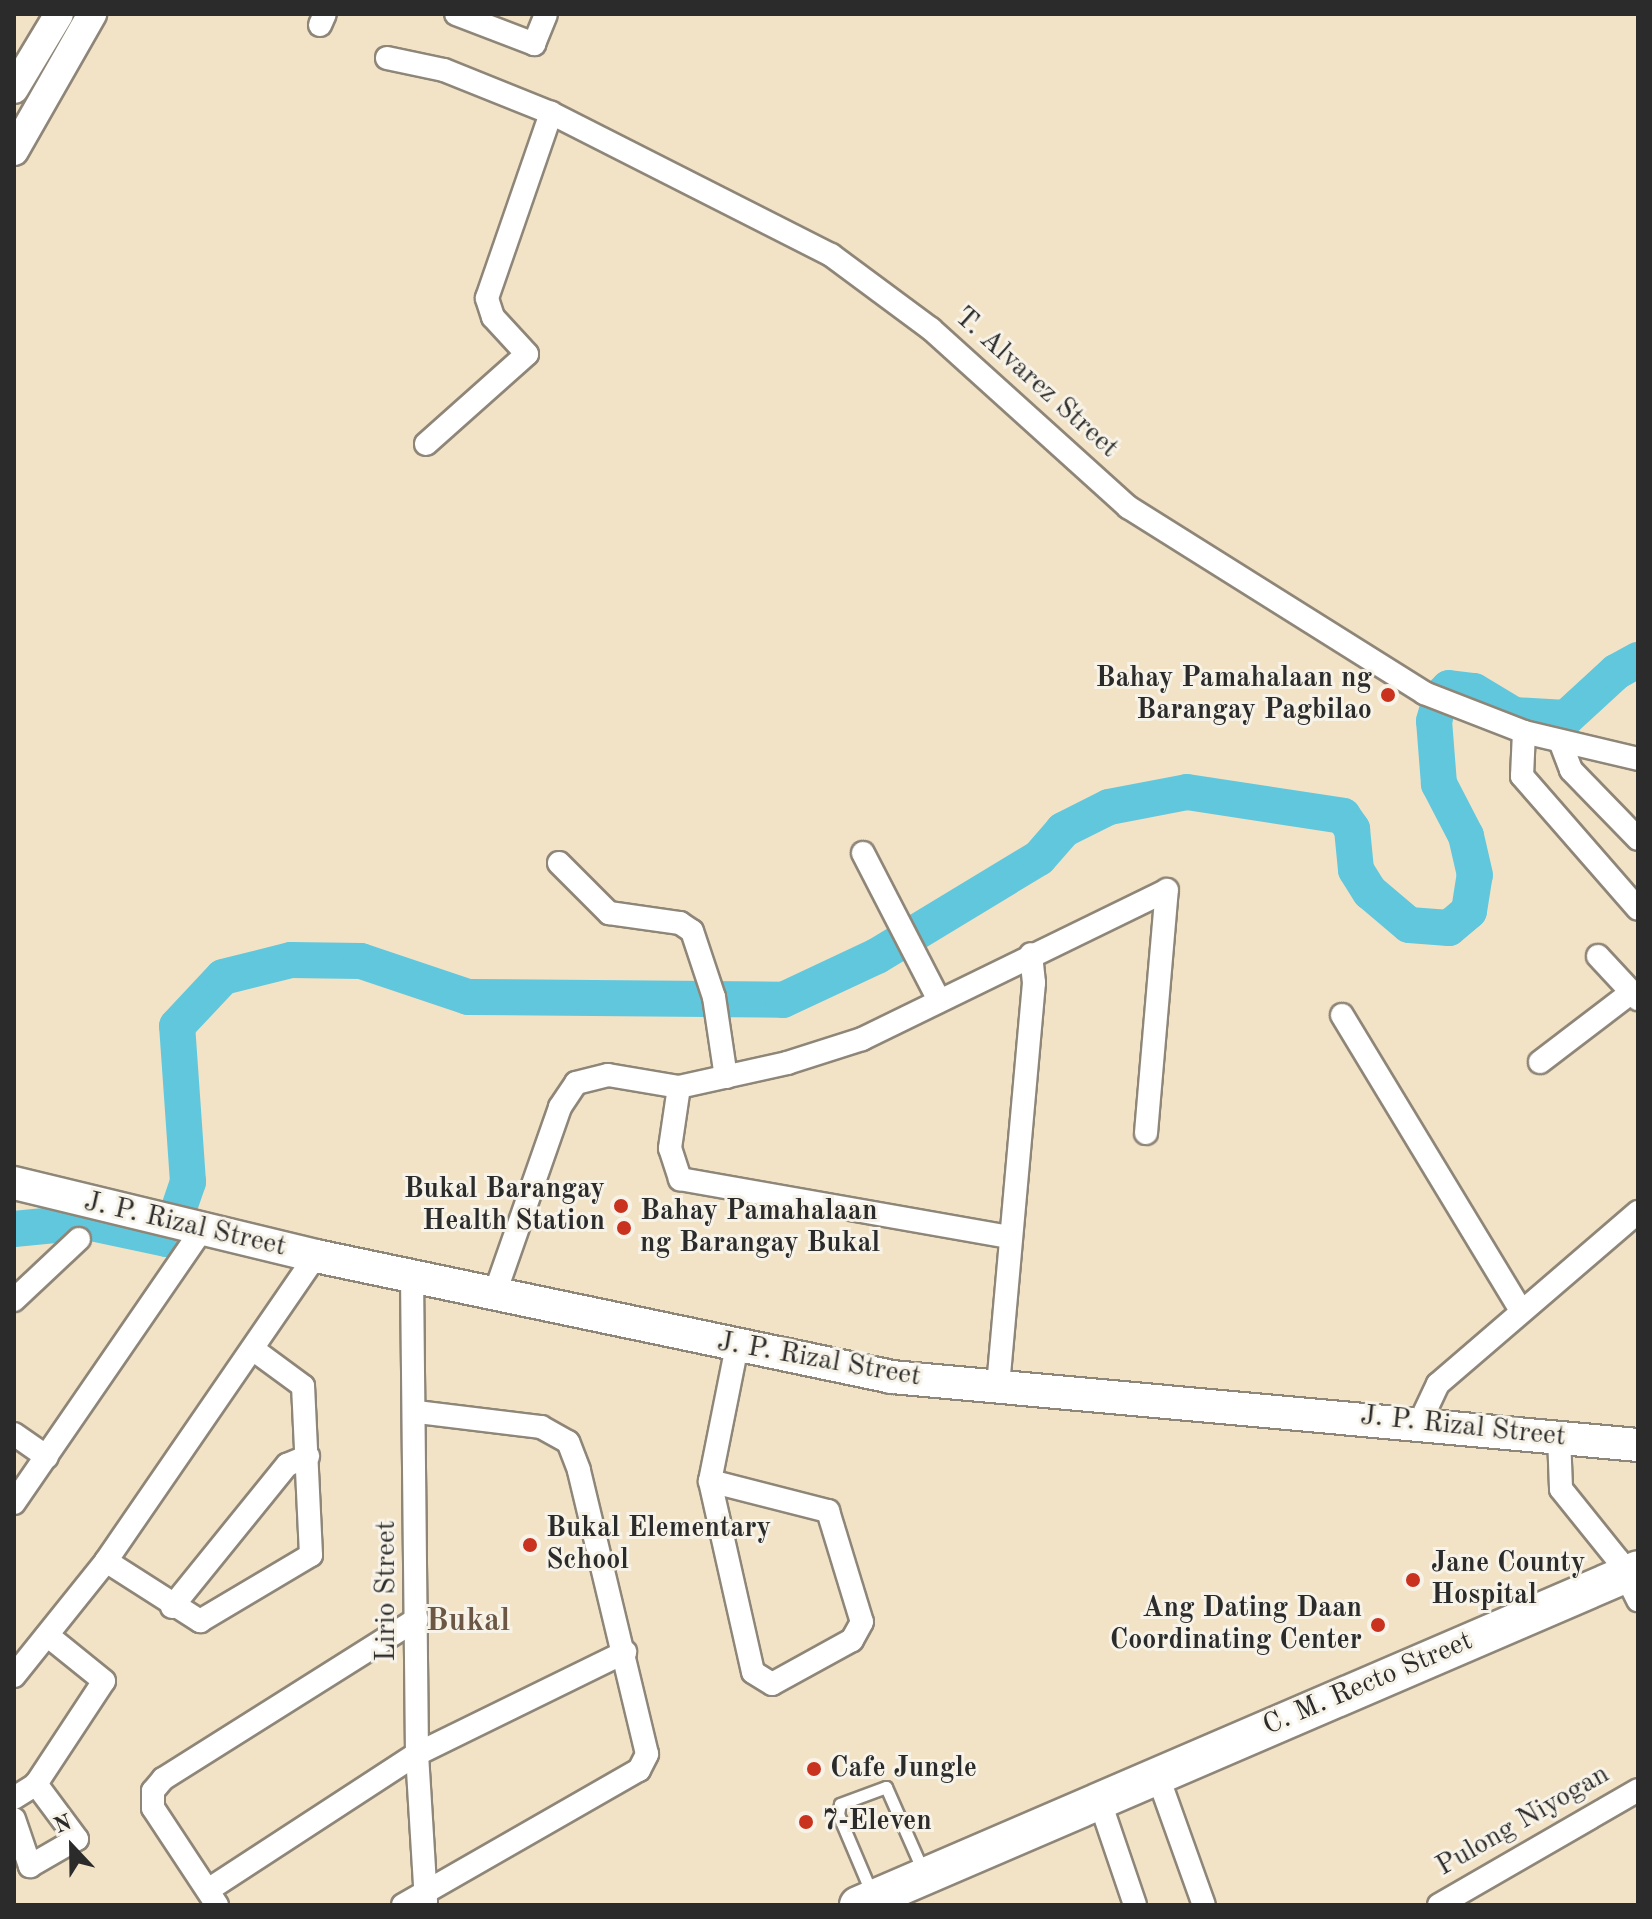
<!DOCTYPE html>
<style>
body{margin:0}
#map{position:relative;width:1652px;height:1919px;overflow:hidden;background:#f2e2c6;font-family:"Old Standard TT",serif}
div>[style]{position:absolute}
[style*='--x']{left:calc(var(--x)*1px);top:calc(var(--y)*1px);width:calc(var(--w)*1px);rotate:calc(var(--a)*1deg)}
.river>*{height:36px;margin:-18px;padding:0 18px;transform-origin:18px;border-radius:18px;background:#60c7dd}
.roads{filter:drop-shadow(2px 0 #8e8678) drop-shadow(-2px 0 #8e8678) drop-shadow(0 2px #8e8678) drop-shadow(0 -2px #8e8678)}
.service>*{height:11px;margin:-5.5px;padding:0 5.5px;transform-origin:5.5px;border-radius:5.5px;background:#fff}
.minor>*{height:22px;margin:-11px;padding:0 11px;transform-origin:11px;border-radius:11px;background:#fff}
.tertiary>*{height:28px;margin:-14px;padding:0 14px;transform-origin:14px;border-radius:14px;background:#fff}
.secondary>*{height:32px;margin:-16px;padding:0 16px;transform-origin:16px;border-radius:16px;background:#fff}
.primary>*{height:36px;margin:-18px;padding:0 18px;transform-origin:18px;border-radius:18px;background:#fff}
.dots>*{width:22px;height:22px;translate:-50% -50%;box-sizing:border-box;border:4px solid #f7f3e8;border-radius:50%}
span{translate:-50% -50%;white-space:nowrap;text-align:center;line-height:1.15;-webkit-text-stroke:6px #f7f3e8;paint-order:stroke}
.street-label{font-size:28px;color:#2b2b2b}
.poi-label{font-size:28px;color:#2b2b2b;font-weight:700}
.right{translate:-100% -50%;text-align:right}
.left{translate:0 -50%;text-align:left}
.quarter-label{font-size:32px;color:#6c5744;font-weight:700}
.frame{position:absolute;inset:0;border:16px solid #2b2b2b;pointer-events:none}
.north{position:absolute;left:32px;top:1807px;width:80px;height:80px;-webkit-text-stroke:6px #f7f3e8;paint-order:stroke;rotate:338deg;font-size:22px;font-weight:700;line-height:32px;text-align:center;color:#2b2b2b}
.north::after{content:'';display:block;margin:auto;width:28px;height:36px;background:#2b2b2b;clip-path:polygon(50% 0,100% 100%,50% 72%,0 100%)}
</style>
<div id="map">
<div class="river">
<i style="--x:178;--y:1211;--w:31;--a:-71"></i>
<i style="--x:188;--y:1182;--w:156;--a:-94"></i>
<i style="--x:177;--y:1026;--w:67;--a:-46.8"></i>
<i style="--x:223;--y:977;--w:70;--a:-14"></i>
<i style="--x:291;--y:960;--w:70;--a:0.8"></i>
<i style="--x:361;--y:961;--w:113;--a:18.6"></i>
<i style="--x:468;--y:997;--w:315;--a:0.5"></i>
<i style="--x:783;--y:1000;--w:104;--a:-25.1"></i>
<i style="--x:877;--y:956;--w:189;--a:-31.2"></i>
<i style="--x:1039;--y:858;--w:37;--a:-49"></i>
<i style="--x:1063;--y:830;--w:51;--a:-26.6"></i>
<i style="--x:1109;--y:807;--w:79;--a:-10.9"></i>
<i style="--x:1187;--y:792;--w:158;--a:8.7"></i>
<i style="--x:1343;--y:816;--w:16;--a:55"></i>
<i style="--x:1352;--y:829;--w:41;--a:84.4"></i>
<i style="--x:1356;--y:870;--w:26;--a:58"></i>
<i style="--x:1370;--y:892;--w:51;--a:40.2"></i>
<i style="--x:1409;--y:925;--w:40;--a:4.3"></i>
<i style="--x:1449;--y:928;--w:26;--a:-40"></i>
<i style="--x:1469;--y:911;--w:36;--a:-81"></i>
<i style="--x:1475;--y:875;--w:40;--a:-103"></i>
<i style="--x:1466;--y:836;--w:59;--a:-117.4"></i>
<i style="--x:1439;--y:784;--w:63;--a:-94.5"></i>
<i style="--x:1434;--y:721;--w:26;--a:-74"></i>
<i style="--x:1441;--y:696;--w:11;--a:-45"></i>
<i style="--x:1449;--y:688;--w:25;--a:7"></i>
<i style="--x:1474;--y:691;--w:47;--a:31"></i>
<i style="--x:1514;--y:715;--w:52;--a:3.3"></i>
<i style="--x:1566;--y:718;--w:68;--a:-42.6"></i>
<i style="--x:1616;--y:672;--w:25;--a:-29"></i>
<i style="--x:14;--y:1229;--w:72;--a:-5.6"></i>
<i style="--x:86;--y:1222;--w:83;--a:11.9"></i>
<i style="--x:167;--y:1239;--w:6;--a:-45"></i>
</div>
<div class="roads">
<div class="service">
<i style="--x:872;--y:1894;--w:87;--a:-113"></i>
<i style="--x:838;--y:1814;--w:10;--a:-79"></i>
<i style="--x:840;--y:1804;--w:49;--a:-20.3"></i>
<i style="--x:886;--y:1787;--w:92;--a:66.2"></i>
</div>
<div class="minor">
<i style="--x:456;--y:14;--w:84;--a:21"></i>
<i style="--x:534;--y:44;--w:32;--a:-68"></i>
<i style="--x:320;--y:25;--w:12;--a:-66"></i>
<i style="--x:387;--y:58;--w:58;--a:11.9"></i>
<i style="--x:444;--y:70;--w:115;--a:21.9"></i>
<i style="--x:551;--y:113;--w:314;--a:26.9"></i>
<i style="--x:831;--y:255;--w:124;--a:36.5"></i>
<i style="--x:931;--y:329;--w:266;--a:42.1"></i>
<i style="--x:1128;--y:507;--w:350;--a:32.1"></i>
<i style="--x:1424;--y:693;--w:107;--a:21.3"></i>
<i style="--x:1524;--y:732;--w:117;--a:13.3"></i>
<i style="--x:426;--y:444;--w:135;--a:-41.7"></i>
<i style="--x:527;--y:354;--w:50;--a:-132.6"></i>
<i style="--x:493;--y:317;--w:20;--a:-108"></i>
<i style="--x:487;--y:298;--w:196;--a:-70.9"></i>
<i style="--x:1524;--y:732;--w:44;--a:92.6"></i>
<i style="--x:1522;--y:776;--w:176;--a:48.9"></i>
<i style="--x:1560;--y:741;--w:31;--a:69"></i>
<i style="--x:1571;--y:770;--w:96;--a:45.8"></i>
<i style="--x:863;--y:853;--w:165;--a:62.7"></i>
<i style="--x:559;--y:863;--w:71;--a:45"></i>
<i style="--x:609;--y:913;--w:72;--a:8"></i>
<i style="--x:680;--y:923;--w:14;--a:34"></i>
<i style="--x:692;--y:931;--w:70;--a:71.6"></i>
<i style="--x:714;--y:997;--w:81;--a:81.5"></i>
<i style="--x:1598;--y:956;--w:59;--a:47.1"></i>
<i style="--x:1342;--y:1015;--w:346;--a:58.8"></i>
<i style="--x:1540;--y:1062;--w:116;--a:-37.3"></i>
<i style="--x:679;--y:1087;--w:62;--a:98.4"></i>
<i style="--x:670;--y:1148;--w:33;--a:72"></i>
<i style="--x:680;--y:1179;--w:334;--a:10"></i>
<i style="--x:1146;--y:1133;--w:244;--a:-85.1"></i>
<i style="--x:412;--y:1276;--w:478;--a:89.4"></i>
<i style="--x:417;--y:1754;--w:148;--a:86.5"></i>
<i style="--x:495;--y:1293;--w:197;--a:-70.7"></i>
<i style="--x:560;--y:1107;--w:29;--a:-56"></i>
<i style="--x:576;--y:1083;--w:33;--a:-14"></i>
<i style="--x:608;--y:1075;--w:72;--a:9.6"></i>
<i style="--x:679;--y:1087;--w:111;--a:-12.5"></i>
<i style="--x:787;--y:1063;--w:79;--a:-17.7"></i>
<i style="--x:862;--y:1039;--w:339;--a:-26"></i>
<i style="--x:14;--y:1300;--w:89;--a:-43.2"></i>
<i style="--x:998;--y:1386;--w:405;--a:-84.9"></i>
<i style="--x:1034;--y:983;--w:29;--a:-96"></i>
<i style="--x:1420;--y:1422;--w:42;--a:-64.7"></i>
<i style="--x:1438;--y:1384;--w:264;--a:-40.7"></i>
<i style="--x:14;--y:1434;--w:40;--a:34.9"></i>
<i style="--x:1559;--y:1436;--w:53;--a:87.8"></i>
<i style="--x:1561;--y:1489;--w:91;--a:51.2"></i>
<i style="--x:1618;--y:1560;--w:45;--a:63.4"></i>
<i style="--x:710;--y:1481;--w:122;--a:14.3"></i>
<i style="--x:828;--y:1511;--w:116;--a:73"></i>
<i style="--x:862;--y:1622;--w:21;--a:119"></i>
<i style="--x:852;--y:1640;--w:91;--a:151.2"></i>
<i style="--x:772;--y:1684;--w:22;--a:-148"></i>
<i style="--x:753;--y:1672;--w:196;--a:-102.7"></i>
<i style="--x:710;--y:1481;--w:138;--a:-78.7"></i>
<i style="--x:14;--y:1503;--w:335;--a:-55.5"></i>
<i style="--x:106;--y:1561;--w:112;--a:32.6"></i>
<i style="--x:200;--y:1621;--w:129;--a:-30.7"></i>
<i style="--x:311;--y:1555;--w:169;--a:-92.7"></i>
<i style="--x:303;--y:1386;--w:61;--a:-143.7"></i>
<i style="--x:172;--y:1607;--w:183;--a:-51"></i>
<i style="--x:287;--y:1465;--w:23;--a:-23"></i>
<i style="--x:14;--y:1676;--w:147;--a:-51.3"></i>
<i style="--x:106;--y:1561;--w:370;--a:-55.5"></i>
<i style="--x:1157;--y:1774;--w:139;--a:70.3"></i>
<i style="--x:14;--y:1798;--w:26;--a:-32"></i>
<i style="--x:36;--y:1784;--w:123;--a:-56.6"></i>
<i style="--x:104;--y:1681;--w:73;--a:-141.1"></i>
<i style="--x:1099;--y:1799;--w:112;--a:71.2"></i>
<i style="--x:14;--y:1819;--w:50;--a:71.2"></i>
<i style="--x:30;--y:1866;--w:54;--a:-29.9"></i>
<i style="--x:77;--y:1839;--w:69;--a:-126.7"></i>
<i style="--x:208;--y:1890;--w:249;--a:-33.1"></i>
<i style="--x:417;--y:1754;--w:232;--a:-26.1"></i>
<i style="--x:217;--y:1905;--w:116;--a:-123.4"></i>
<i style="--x:153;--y:1808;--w:17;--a:-90"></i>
<i style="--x:153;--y:1791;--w:16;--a:-50"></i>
<i style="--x:163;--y:1779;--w:300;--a:-32.2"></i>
<i style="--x:403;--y:1905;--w:272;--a:-29.8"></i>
<i style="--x:639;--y:1770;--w:18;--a:-63"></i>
<i style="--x:647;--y:1754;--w:292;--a:-103.5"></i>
<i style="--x:579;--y:1470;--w:30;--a:-111"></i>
<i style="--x:568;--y:1442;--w:31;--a:-151"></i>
<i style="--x:541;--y:1427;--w:125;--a:-173.1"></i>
<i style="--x:1439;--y:1905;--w:230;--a:-30"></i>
</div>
<div class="tertiary">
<i style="--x:14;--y:89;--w:87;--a:-59"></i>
<i style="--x:14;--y:151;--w:158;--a:-60.3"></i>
</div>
<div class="secondary">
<i style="--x:14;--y:1183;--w:311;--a:13.6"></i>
<i style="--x:316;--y:1256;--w:589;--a:11.86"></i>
<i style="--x:892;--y:1377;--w:749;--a:5.21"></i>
</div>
<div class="primary">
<i style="--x:858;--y:1905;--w:849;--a:-23.3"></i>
</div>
</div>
<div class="dots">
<i style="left:1388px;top:695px;background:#c8321e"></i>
<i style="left:621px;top:1206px;background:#c8321e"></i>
<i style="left:624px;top:1228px;background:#c8321e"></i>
<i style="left:530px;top:1545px;background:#c8321e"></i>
<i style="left:1413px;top:1580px;background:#c8321e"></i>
<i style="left:1378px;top:1625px;background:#c8321e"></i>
<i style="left:814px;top:1769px;background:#c8321e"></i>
<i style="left:806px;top:1822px;background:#c8321e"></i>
</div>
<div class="street-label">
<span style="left:1036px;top:383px;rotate:42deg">T. Alvarez Street</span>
<span style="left:185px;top:1225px;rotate:13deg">J. P. Rizal Street</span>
<span style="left:819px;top:1360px;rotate:10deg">J. P. Rizal Street</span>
<span style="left:1463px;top:1427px;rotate:6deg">J. P. Rizal Street</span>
<span style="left:387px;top:1591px;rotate:-90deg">Lirio Street</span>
<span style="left:1368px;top:1684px;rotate:-23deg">C. M. Recto Street</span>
<span style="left:1523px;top:1821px;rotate:-30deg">Pulong Niyogan</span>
</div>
<div class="poi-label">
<span class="right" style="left:1372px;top:695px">Bahay Pamahalaan ng<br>Barangay Pagbilao</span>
<span class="right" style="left:605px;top:1206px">Bukal Barangay<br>Health Station</span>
<span class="left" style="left:640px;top:1228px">Bahay Pamahalaan<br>ng Barangay Bukal</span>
<span class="left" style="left:546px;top:1545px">Bukal Elementary<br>School</span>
<span class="left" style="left:1431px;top:1580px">Jane County<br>Hospital</span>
<span class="right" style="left:1362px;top:1625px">Ang Dating Daan<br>Coordinating Center</span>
<span class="left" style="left:830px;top:1769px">Cafe Jungle</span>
<span class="left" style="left:822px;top:1822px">7-Eleven</span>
</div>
<div class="quarter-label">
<span style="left:468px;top:1622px">Bukal</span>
</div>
<div class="frame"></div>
<div class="north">N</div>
</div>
